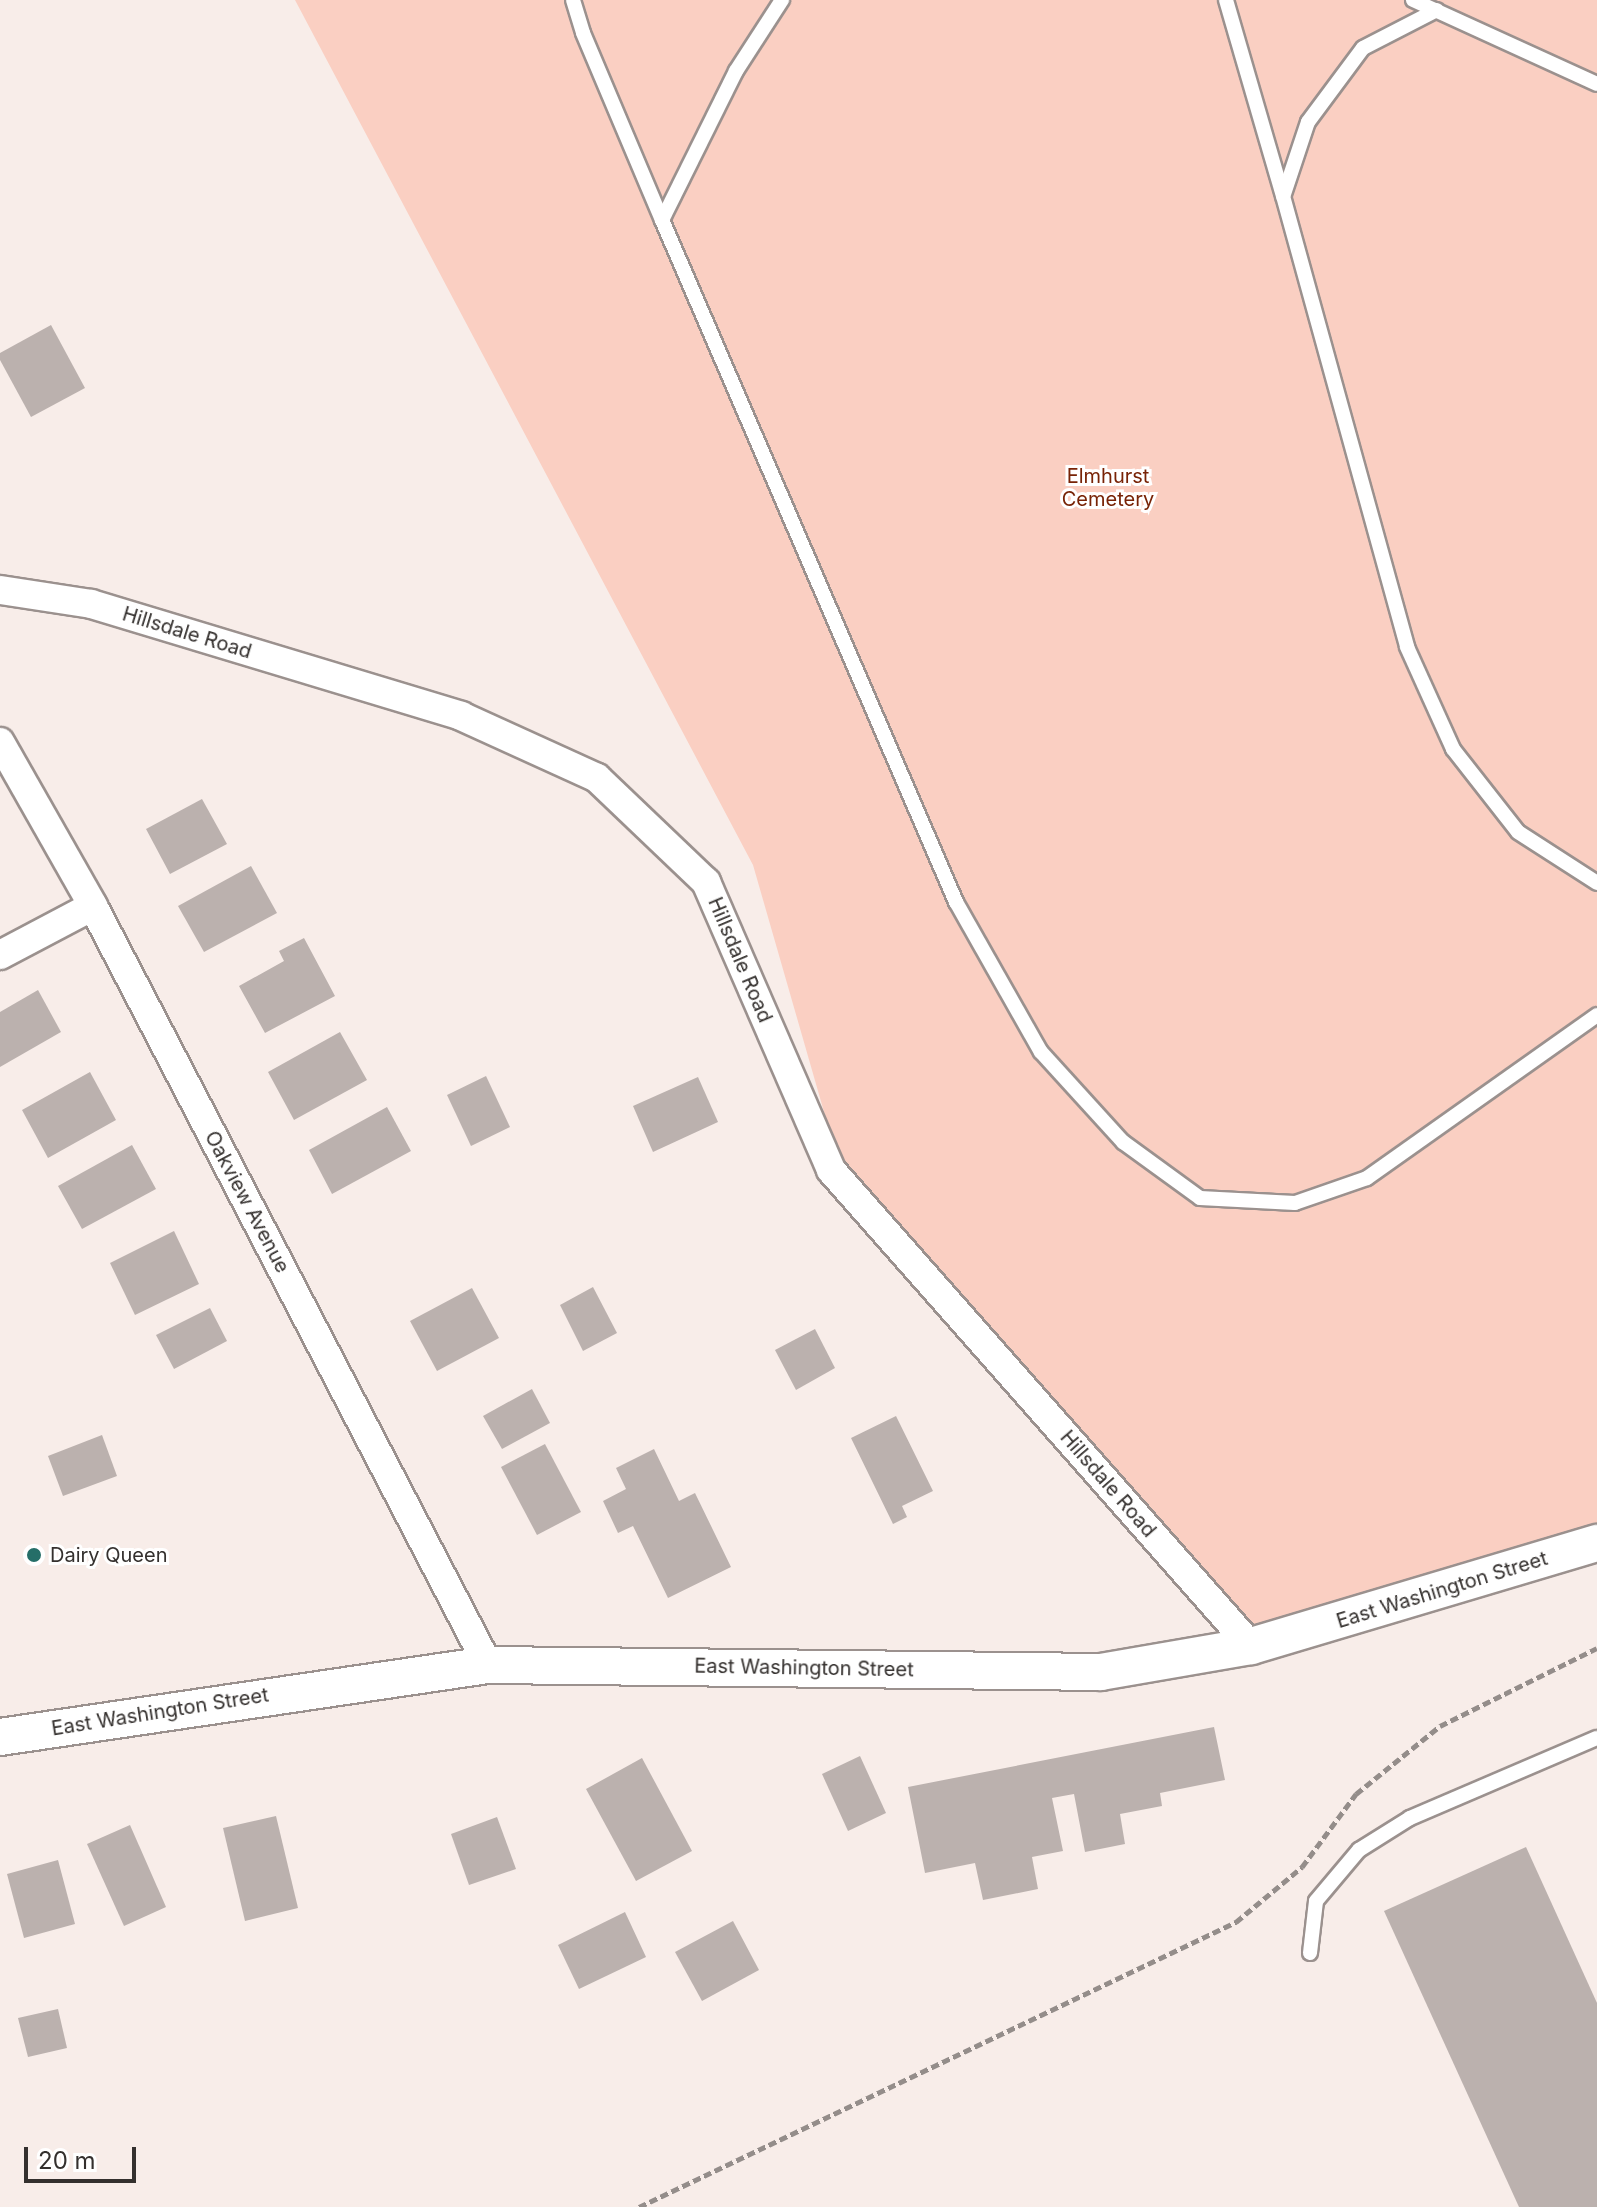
<!DOCTYPE html>
<style>
body{margin:0}
#map{position:relative;width:1597px;height:2207px;overflow:hidden;background:#f8ede9;font-family:Inter,sans-serif}
div>[style]{position:absolute}
[style*='--x']{left:calc(var(--x)*1px);top:calc(var(--y)*1px);width:calc(var(--w)*1px);rotate:calc(var(--a)*1deg)}
.green>*{inset:0;background:#facfc2}
.building>*{inset:0;background:#bbb1ae}
.path>*{height:5px;margin-top:-2.5px;transform-origin:0;background:repeating-linear-gradient(90deg,#948d8a 0 8px,transparent 0 12px)}
.roads{filter:drop-shadow(2px 0 #9b918e) drop-shadow(-2px 0 #9b918e) drop-shadow(0 2px #9b918e) drop-shadow(0 -2px #9b918e)}
.service>*{height:14px;margin:-7px;padding:0 7px;transform-origin:7px;border-radius:7px;background:#fff}
.minor>*{height:28px;margin:-14px;padding:0 14px;transform-origin:14px;border-radius:14px;background:#fff}
.tertiary>*{height:36px;margin:-18px;padding:0 18px;transform-origin:18px;border-radius:18px;background:#fff}
.dots>*{width:22px;height:22px;translate:-50% -50%;box-sizing:border-box;border:4px solid #fff;border-radius:50%}
span{translate:-50% -50%;white-space:nowrap;text-align:center;line-height:1.15;-webkit-text-stroke:6px #fff;paint-order:stroke}
.park-label{font-size:20px;color:#782306}
.street-label{font-size:20px;color:#34302e}
.poi-label{font-size:20px;color:#34302e}
.left{translate:0 -50%;text-align:left}
.scale{position:absolute;left:24px;top:2147px;width:112px;height:36px;box-sizing:border-box;border:4px solid #34302e;border-top:0;padding-left:10px;font-size:24px;line-height:28px;white-space:nowrap;color:#34302e;-webkit-text-stroke:6px #fff;paint-order:stroke}
</style>
<div id="map">
<div class="green">
<i style="clip-path:polygon(295px 0,1597px 0,1597px 1529px,1260px 1634px,839px 1164px,753px 865px)"></i>
</div>
<div class="building">
<i style="clip-path:polygon(51px 325px,85px 388px,31px 417px,0 360px,0 353px)"></i>
<i style="clip-path:polygon(202px 799px,227px 844px,170px 874px,146px 829px)"></i>
<i style="clip-path:polygon(251px 866px,277px 913px,204px 952px,178px 906px)"></i>
<i style="clip-path:polygon(304px 938px,335px 996px,265px 1033px,239px 986px,284px 961px,279px 951px)"></i>
<i style="clip-path:polygon(38px 990px,61px 1032px,0 1067px,0 1012px)"></i>
<i style="clip-path:polygon(340px 1032px,367px 1080px,294px 1120px,268px 1072px)"></i>
<i style="clip-path:polygon(90px 1072px,116px 1120px,48px 1158px,22px 1110px)"></i>
<i style="clip-path:polygon(486px 1076px,510px 1127px,471px 1146px,447px 1095px)"></i>
<i style="clip-path:polygon(698px 1077px,718px 1122px,653px 1152px,633px 1106px)"></i>
<i style="clip-path:polygon(387px 1107px,411px 1151px,332px 1194px,309px 1150px)"></i>
<i style="clip-path:polygon(132px 1145px,156px 1189px,82px 1229px,58px 1186px)"></i>
<i style="clip-path:polygon(174px 1231px,199px 1284px,135px 1315px,110px 1263px)"></i>
<i style="clip-path:polygon(593px 1287px,617px 1333px,583px 1351px,560px 1305px)"></i>
<i style="clip-path:polygon(472px 1288px,499px 1338px,437px 1371px,410px 1321px)"></i>
<i style="clip-path:polygon(210px 1308px,227px 1341px,174px 1369px,156px 1335px)"></i>
<i style="clip-path:polygon(815px 1329px,835px 1368px,796px 1390px,775px 1350px)"></i>
<i style="clip-path:polygon(532px 1389px,550px 1423px,502px 1449px,483px 1416px)"></i>
<i style="clip-path:polygon(896px 1416px,933px 1491px,902px 1506px,907px 1517px,893px 1524px,851px 1438px)"></i>
<i style="clip-path:polygon(102px 1435px,117px 1476px,63px 1496px,48px 1456px)"></i>
<i style="clip-path:polygon(545px 1444px,581px 1512px,537px 1535px,501px 1467px)"></i>
<i style="clip-path:polygon(654px 1449px,679px 1501px,695px 1493px,731px 1567px,668px 1598px,633px 1526px,618px 1533px,603px 1501px,626px 1489px,616px 1468px)"></i>
<i style="clip-path:polygon(1214px 1727px,1225px 1780px,1160px 1793px,1162px 1806px,1120px 1814px,1125px 1844px,1085px 1852px,1074px 1794px,1052px 1798px,1063px 1851px,1032px 1857px,1038px 1889px,983px 1900px,975px 1863px,925px 1873px,908px 1787px)"></i>
<i style="clip-path:polygon(860px 1756px,886px 1813px,848px 1831px,822px 1774px)"></i>
<i style="clip-path:polygon(642px 1758px,692px 1851px,636px 1881px,586px 1789px)"></i>
<i style="clip-path:polygon(276px 1816px,298px 1908px,245px 1921px,223px 1828px)"></i>
<i style="clip-path:polygon(497px 1817px,516px 1869px,469px 1885px,451px 1834px)"></i>
<i style="clip-path:polygon(130px 1825px,166px 1907px,124px 1926px,87px 1844px)"></i>
<i style="clip-path:polygon(1526px 1847px,1597px 2003px,1597px 2207px,1519px 2207px,1384px 1911px)"></i>
<i style="clip-path:polygon(58px 1860px,75px 1924px,24px 1938px,7px 1874px)"></i>
<i style="clip-path:polygon(625px 1912px,646px 1957px,579px 1989px,558px 1945px)"></i>
<i style="clip-path:polygon(733px 1921px,759px 1970px,702px 2001px,675px 1952px)"></i>
<i style="clip-path:polygon(58px 2009px,67px 2048px,28px 2057px,18px 2018px)"></i>
</div>
<div class="path">
<i style="--x:639;--y:2207;--w:662;--a:-25.52"></i>
<i style="--x:1236;--y:1922;--w:86;--a:-39.8"></i>
<i style="--x:1302;--y:1867;--w:91;--a:-53.5"></i>
<i style="--x:1356;--y:1794;--w:108;--a:-39"></i>
<i style="--x:1440;--y:1726;--w:175;--a:-26.4"></i>
</div>
<div class="roads">
<div class="service">
<i style="--x:573;--y:0;--w:34;--a:73"></i>
<i style="--x:583;--y:33;--w:203;--a:67.1"></i>
<i style="--x:662;--y:220;--w:743;--a:66.68"></i>
<i style="--x:956;--y:902;--w:172;--a:60.5"></i>
<i style="--x:1041;--y:1052;--w:122;--a:47.7"></i>
<i style="--x:1123;--y:1142;--w:95;--a:36"></i>
<i style="--x:1200;--y:1198;--w:95;--a:3"></i>
<i style="--x:1295;--y:1203;--w:76;--a:-19.1"></i>
<i style="--x:1367;--y:1178;--w:282;--a:-35.3"></i>
<i style="--x:1226;--y:0;--w:204;--a:73.8"></i>
<i style="--x:1283;--y:196;--w:468;--a:74.6"></i>
<i style="--x:1407;--y:647;--w:112;--a:65.7"></i>
<i style="--x:1453;--y:749;--w:105;--a:51.9"></i>
<i style="--x:1518;--y:832;--w:94;--a:32.8"></i>
<i style="--x:1413;--y:0;--w:202;--a:24.5"></i>
<i style="--x:1284;--y:194;--w:76;--a:-71.6"></i>
<i style="--x:1308;--y:122;--w:92;--a:-53.4"></i>
<i style="--x:1363;--y:48;--w:83;--a:-27.2"></i>
<i style="--x:662;--y:220;--w:166;--a:-63.6"></i>
<i style="--x:736;--y:71;--w:85;--a:-57.1"></i>
<i style="--x:1310;--y:1953;--w:52;--a:-83.4"></i>
<i style="--x:1316;--y:1901;--w:67;--a:-49.9"></i>
<i style="--x:1359;--y:1850;--w:60;--a:-32.1"></i>
<i style="--x:1410;--y:1818;--w:203;--a:-23.2"></i>
</div>
<div class="minor">
<i style="--x:0;--y:590;--w:92;--a:8.7"></i>
<i style="--x:91;--y:604;--w:387;--a:16.8"></i>
<i style="--x:461;--y:716;--w:149;--a:24.5"></i>
<i style="--x:597;--y:778;--w:151;--a:43.7"></i>
<i style="--x:706;--y:882;--w:314;--a:66.5"></i>
<i style="--x:831;--y:1170;--w:635;--a:48.58"></i>
<i style="--x:0;--y:742;--w:189;--a:60.4"></i>
<i style="--x:93;--y:906;--w:856;--a:62.51"></i>
<i style="--x:0;--y:955;--w:105;--a:-27.8"></i>
</div>
<div class="tertiary">
<i style="--x:0;--y:1737;--w:493;--a:-8.4"></i>
<i style="--x:488;--y:1665;--w:613;--a:0.65"></i>
<i style="--x:1101;--y:1672;--w:152;--a:-9.8"></i>
<i style="--x:1251;--y:1646;--w:361;--a:-16.6"></i>
</div>
</div>
<div class="dots">
<i style="left:34px;top:1555px;background:#256e68"></i>
</div>
<div class="park-label">
<span style="left:1108px;top:488px">Elmhurst<br>Cemetery</span>
</div>
<div class="street-label">
<span style="left:187px;top:633px;rotate:17deg">Hillsdale Road</span>
<span style="left:740px;top:960px;rotate:67deg">Hillsdale Road</span>
<span style="left:247px;top:1202px;rotate:62deg">Oakview Avenue</span>
<span style="left:1108px;top:1484px;rotate:49deg">Hillsdale Road</span>
<span style="left:1442px;top:1590px;rotate:-17deg">East Washington Street</span>
<span style="left:804px;top:1668px;rotate:1deg">East Washington Street</span>
<span style="left:160px;top:1712px;rotate:-9deg">East Washington Street</span>
</div>
<div class="poi-label">
<span class="left" style="left:50px;top:1555px">Dairy Queen</span>
</div>
<div class="scale">20 m</div>
</div>
